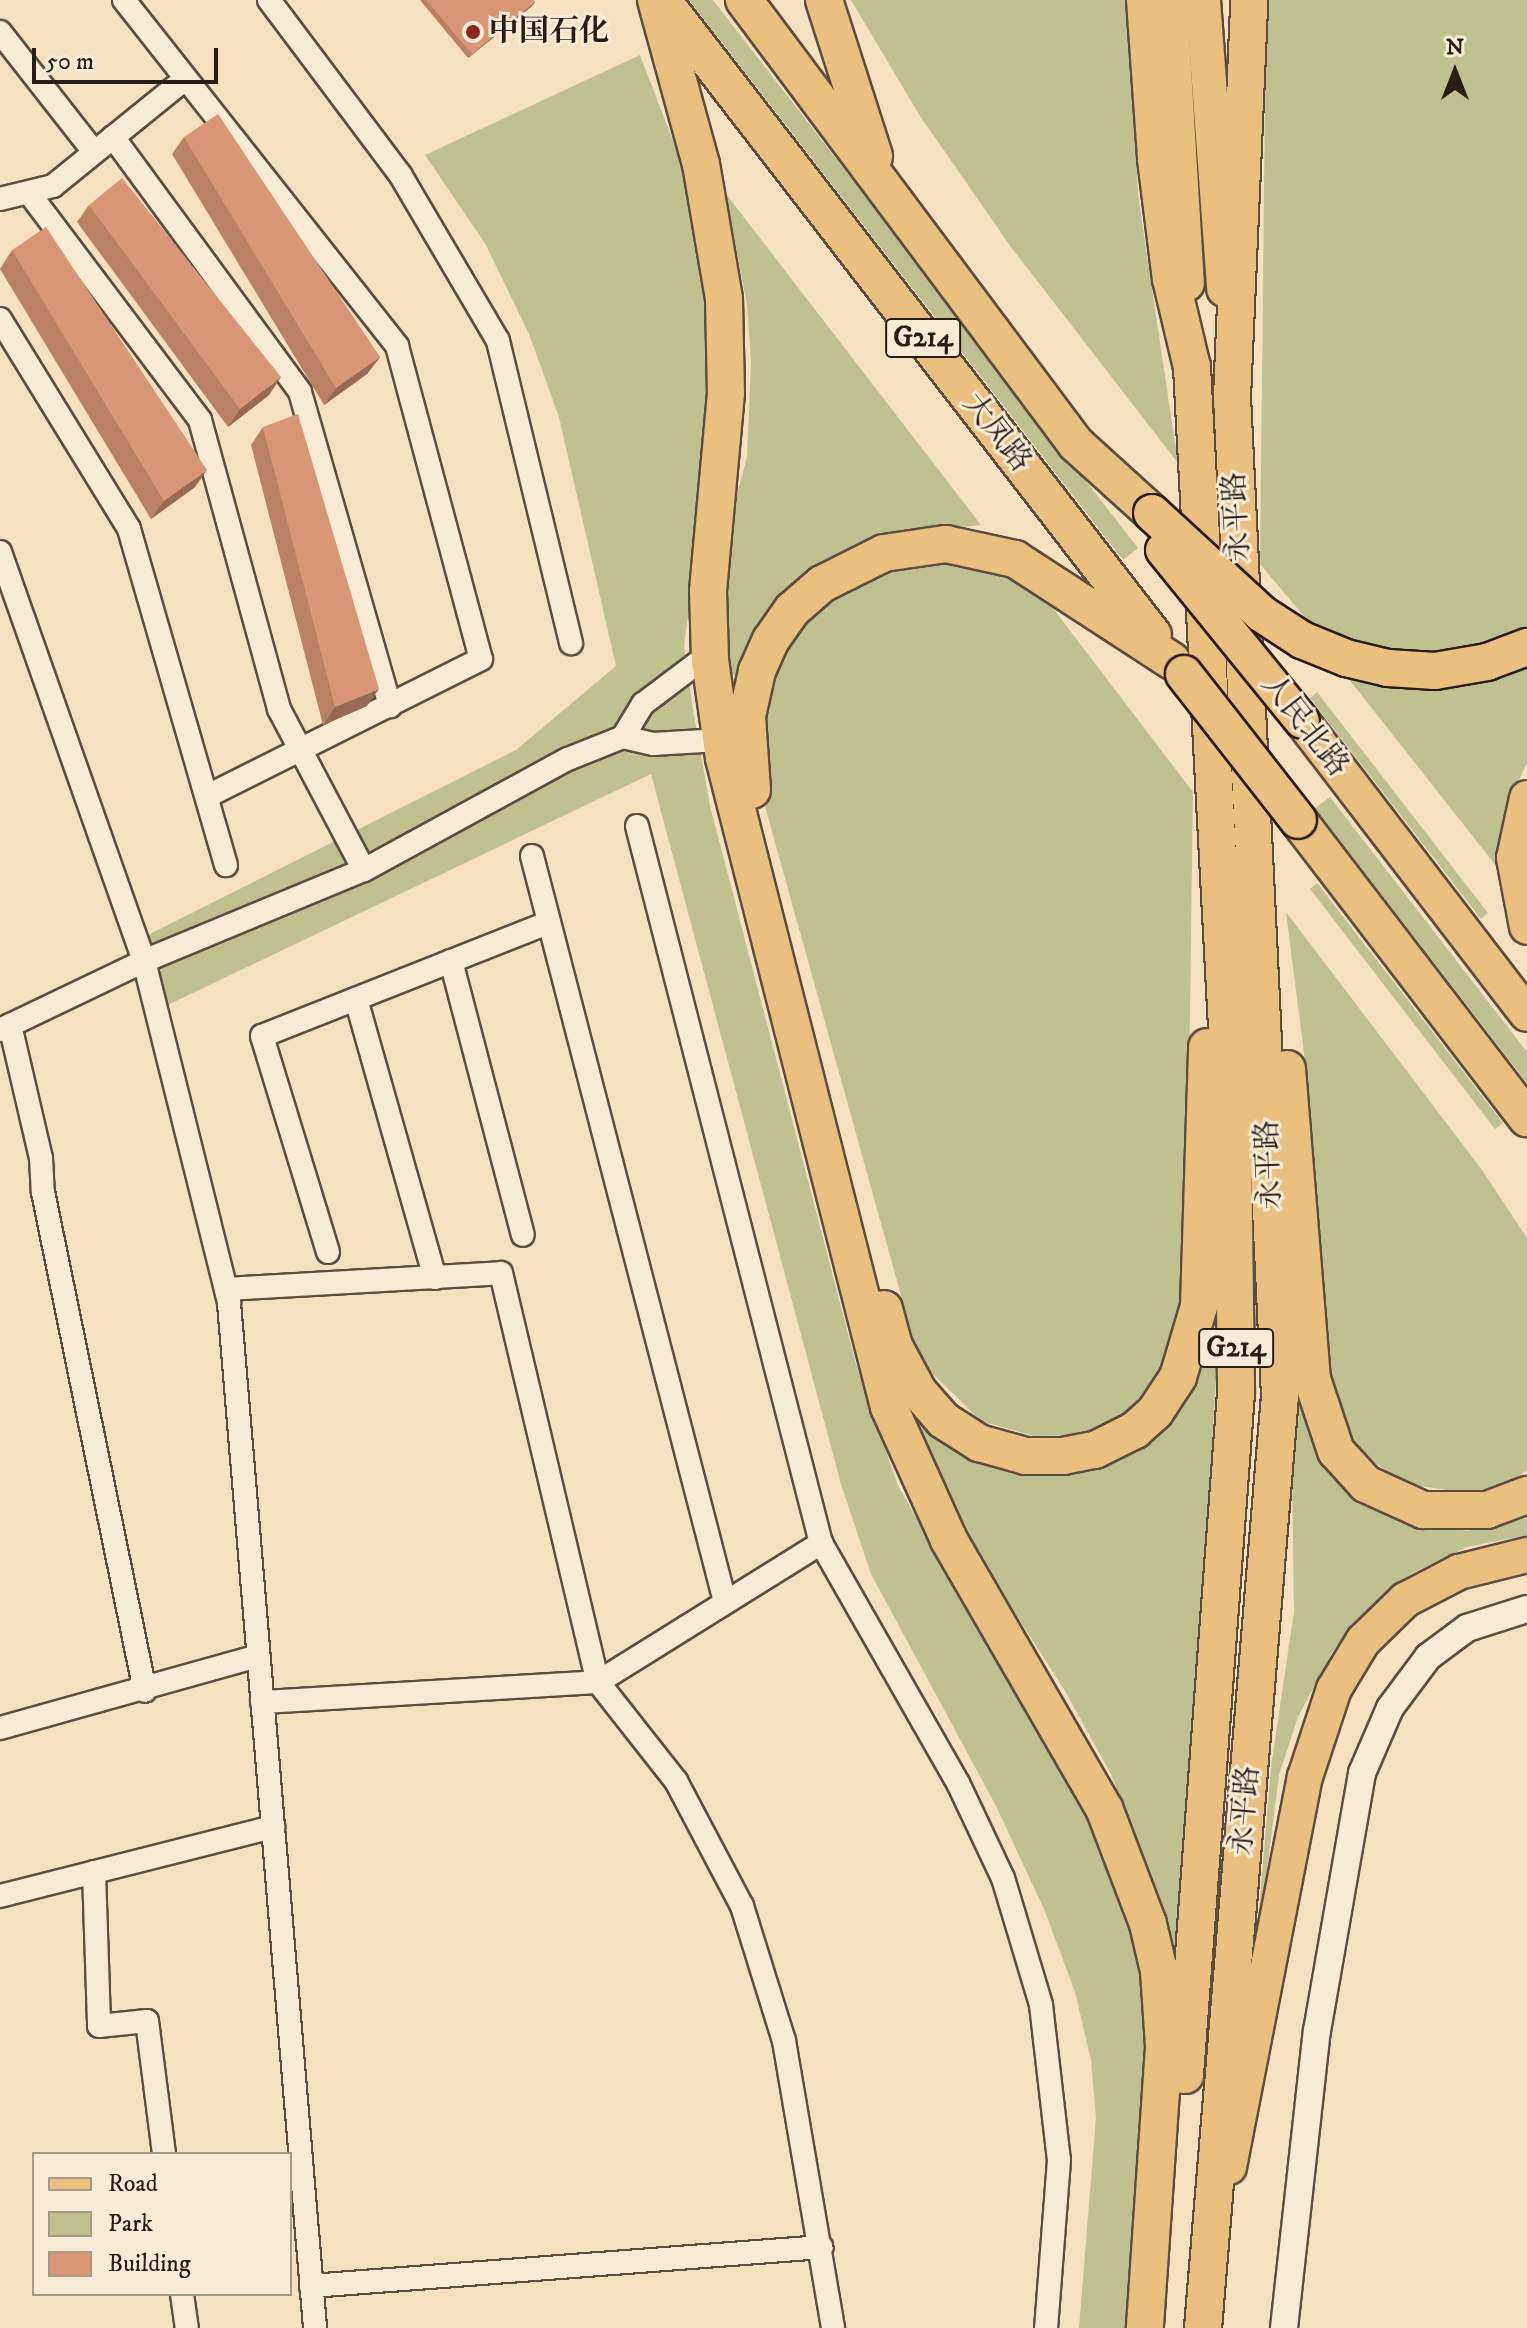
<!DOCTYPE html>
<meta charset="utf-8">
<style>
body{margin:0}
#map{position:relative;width:1527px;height:2328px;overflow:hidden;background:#f5e0c0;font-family:"IM FELL DW Pica","Noto Serif SC",serif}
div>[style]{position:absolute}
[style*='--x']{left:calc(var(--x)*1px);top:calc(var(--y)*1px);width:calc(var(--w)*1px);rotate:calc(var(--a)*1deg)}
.green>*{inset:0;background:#bfc190}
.roads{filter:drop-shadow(2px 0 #5c4d40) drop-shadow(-2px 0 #5c4d40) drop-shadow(0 2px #5c4d40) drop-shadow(0 -2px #5c4d40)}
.minor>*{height:22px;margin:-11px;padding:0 11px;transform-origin:11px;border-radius:11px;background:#f8ebd6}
.tertiary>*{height:26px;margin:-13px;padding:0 13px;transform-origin:13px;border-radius:13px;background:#f8ebd6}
.primary>*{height:34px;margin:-17px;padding:0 17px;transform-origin:17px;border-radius:17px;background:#eac080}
.trunk>*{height:36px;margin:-18px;padding:0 18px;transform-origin:18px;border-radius:18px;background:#eac080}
.bridges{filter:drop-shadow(2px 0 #291c15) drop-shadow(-2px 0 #291c15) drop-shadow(0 2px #291c15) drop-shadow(0 -2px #291c15)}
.primary-bridge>*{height:34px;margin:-17px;padding:0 17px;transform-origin:17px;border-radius:17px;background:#eac080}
.trunk-bridge>*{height:36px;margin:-18px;padding:0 18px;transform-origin:18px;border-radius:18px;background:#eac080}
.wall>*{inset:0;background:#bb8165}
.shaded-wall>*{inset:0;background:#986953}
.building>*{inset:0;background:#d99676}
.dots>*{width:22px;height:22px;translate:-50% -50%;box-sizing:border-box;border:4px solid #f8ebd6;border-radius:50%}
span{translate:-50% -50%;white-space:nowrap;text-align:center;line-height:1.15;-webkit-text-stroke:6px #f8ebd6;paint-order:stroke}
.shield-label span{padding:2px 6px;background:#f8ebd6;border:2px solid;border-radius:6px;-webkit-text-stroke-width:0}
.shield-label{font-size:28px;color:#291c15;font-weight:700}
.poi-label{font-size:30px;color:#291c15;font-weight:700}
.left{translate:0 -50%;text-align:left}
.street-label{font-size:30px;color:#291c15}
.legend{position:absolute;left:32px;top:2152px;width:260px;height:144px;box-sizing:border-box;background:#f8ebd6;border:2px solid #a59889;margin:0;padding:10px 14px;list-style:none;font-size:24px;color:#291c15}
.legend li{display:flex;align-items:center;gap:16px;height:40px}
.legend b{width:40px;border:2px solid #a59889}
.north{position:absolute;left:1415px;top:32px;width:80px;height:80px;-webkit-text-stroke:6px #f8ebd6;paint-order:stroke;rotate:0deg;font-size:22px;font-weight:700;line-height:32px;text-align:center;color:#291c15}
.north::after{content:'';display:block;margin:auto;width:28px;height:36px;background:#291c15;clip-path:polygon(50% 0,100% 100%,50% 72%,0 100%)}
.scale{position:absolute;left:32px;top:48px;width:186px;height:36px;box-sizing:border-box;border:4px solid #291c15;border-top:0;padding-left:10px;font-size:24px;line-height:28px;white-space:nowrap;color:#291c15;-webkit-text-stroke:6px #f8ebd6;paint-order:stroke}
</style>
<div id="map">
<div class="green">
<i style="clip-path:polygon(689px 0,713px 0,1138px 548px,1123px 560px)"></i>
<i style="clip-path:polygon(851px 0,1128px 0,1138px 195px,1178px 463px,1011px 247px,920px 116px)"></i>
<i style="clip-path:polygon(1266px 0,1527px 0,1527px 635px,1496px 647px,1414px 657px,1337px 641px,1308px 621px,1260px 564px)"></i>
<i style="clip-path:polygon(640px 55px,684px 169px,705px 254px,714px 416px,684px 646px,693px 710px,710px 806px,856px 1364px,898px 1486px,1075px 1791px,1116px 1879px,1139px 1954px,1146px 2008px,1147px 2103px,1125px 2328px,1079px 2328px,1096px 2118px,1091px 2060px,1075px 1992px,1044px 1909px,996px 1806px,871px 1574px,841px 1484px,651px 774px,149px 1014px,126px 946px,516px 750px,616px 666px,559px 417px,529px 334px,486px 245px,425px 155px)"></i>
<i style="clip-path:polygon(726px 194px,981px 525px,889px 534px,818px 570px,738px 676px,728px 672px,721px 639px,729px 524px,747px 457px,751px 362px,747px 305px)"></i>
<i style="clip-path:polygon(925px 562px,953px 562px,1010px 576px,1039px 590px,1193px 792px,1186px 1296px,1175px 1350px,1146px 1400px,1126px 1416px,1081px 1435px,1034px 1436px,981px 1421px,931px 1372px,914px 1342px,766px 810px,760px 777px,762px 704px,789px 636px,826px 600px,872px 574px)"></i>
<i style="clip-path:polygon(1527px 664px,1527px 763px,1510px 799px,1497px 867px,1348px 678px,1430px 688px)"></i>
<i style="clip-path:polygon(1317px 692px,1488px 913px,1481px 919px,1310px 698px)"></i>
<i style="clip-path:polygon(1330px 797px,1527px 1052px,1527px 1083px,1315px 808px)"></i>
<i style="clip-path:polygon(1317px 883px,1503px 1123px,1495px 1129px,1310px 889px)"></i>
<i style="clip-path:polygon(1286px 912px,1482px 1170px,1527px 1238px,1527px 1470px,1509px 1483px,1469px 1493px,1405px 1484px,1360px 1452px,1343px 1424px,1330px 1384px,1322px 1332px,1310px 1100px)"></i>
<i style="clip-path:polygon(1219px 1327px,1180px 1995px,1143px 1858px,1111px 1774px,1065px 1691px,966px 1536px,914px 1437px,923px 1427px,957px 1453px,1012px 1474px,1050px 1476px,1103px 1465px,1175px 1413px,1201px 1366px,1209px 1330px)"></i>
<i style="clip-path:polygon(1291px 1394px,1296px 1394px,1323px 1455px,1404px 1519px,1467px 1531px,1527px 1518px,1527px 1535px,1467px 1547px,1412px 1573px,1368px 1609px,1333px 1651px,1298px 1717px,1279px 1775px,1254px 1973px,1271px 1767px,1294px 1612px)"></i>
</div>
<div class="roads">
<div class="minor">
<i style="--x:124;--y:0;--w:441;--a:51.7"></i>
<i style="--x:397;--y:346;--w:324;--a:75"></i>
<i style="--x:481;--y:659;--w:304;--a:153.4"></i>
<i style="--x:269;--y:0;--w:220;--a:53.1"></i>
<i style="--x:401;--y:176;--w:191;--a:59.5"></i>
<i style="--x:498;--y:341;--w:311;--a:76.4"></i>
<i style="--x:0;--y:32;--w:152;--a:51.9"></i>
<i style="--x:113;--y:137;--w:316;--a:53.7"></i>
<i style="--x:300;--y:392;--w:327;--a:74"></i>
<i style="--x:29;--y:193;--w:284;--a:53"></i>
<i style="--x:200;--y:420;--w:300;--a:74.7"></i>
<i style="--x:279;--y:709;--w:182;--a:62.2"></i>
<i style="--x:0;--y:199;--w:55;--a:-13.8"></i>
<i style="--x:53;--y:186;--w:170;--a:-39"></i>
<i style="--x:0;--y:319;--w:246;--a:58.4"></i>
<i style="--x:129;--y:529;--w:350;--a:73.9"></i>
<i style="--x:0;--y:552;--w:434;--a:70.6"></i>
<i style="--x:144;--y:961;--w:352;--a:76"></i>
<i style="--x:229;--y:1303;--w:1029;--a:85.2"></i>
<i style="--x:623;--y:737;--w:39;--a:-59"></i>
<i style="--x:643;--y:704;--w:83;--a:-37.1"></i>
<i style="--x:637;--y:826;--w:740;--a:75.61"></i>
<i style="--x:821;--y:1543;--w:276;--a:60.3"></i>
<i style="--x:958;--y:1783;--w:105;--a:64.7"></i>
<i style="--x:1003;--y:1878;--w:133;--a:73.3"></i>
<i style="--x:1041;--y:2005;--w:156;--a:83.4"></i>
<i style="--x:1059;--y:2160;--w:169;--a:94.4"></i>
<i style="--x:532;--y:856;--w:771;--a:75.49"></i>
<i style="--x:451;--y:961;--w:283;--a:75.3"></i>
<i style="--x:356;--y:999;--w:290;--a:74.2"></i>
<i style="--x:10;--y:1025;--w:137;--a:76.9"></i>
<i style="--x:41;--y:1158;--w:34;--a:87"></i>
<i style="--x:43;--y:1192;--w:509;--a:78.45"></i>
<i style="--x:0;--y:1030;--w:160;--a:-25.6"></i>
<i style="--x:144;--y:961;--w:238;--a:-22.5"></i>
<i style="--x:364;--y:870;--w:232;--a:-28.6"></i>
<i style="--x:568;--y:759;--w:59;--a:-21.8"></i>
<i style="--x:623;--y:737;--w:31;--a:13"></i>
<i style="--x:653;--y:744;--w:67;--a:-3.4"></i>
<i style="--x:328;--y:1252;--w:226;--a:-107"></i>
<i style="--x:262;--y:1036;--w:307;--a:-21.6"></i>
<i style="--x:226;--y:1289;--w:275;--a:-3.3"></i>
<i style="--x:501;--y:1273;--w:420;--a:76.7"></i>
<i style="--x:598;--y:1682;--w:126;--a:51.8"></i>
<i style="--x:676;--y:1781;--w:141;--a:62.2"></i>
<i style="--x:742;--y:1906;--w:141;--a:72.7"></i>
<i style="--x:784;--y:2041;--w:291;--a:80.3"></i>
<i style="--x:262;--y:1702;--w:337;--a:-3.4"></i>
<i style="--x:598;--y:1682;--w:263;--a:-31.9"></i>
<i style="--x:0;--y:1728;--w:268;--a:-15.6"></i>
<i style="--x:94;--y:1872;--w:154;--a:88.1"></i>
<i style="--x:99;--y:2026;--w:48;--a:-5.9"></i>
<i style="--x:147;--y:2021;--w:134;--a:82.7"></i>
<i style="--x:0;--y:1896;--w:282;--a:-14.2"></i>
<i style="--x:311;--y:2286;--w:512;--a:-4.36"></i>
<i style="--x:182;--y:2294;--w:34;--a:82"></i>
</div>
<div class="tertiary">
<i style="--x:1284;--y:2328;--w:299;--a:-83.7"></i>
<i style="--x:1317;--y:2031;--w:262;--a:-80.1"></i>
<i style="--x:1362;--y:1773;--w:71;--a:-66.7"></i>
<i style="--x:1390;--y:1708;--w:64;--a:-53.3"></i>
<i style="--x:1428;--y:1657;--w:49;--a:-36.6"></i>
<i style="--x:1467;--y:1628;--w:63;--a:-17.6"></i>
</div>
<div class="primary">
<i style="--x:1170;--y:0;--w:284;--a:86.6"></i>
<i style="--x:1203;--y:0;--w:290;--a:85.8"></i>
<i style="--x:1302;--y:721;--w:369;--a:52.5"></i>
<i style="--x:1527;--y:798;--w:61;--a:102.2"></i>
<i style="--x:1514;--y:858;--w:70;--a:79.3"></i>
<i style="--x:1229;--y:2167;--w:397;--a:-79"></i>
<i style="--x:1305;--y:1777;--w:93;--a:-71.8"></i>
<i style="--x:1334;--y:1689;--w:56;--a:-58.9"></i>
<i style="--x:1363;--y:1641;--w:59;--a:-44.3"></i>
<i style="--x:1405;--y:1600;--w:61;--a:-27.4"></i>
<i style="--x:1459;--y:1572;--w:70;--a:-14"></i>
</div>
<div class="trunk">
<i style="--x:656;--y:0;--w:170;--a:74.7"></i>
<i style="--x:701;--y:164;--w:137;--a:80.3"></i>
<i style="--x:724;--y:299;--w:94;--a:88.8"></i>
<i style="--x:726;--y:393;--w:199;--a:95.2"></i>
<i style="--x:708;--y:591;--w:69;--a:88.3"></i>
<i style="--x:710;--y:660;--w:99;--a:81.9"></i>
<i style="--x:724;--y:758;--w:670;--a:75.74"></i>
<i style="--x:889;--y:1407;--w:146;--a:65.7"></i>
<i style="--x:949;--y:1540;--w:310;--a:60"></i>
<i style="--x:1104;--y:1808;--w:124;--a:69.2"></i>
<i style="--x:1148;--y:1924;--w:48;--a:76.8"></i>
<i style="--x:1159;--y:1971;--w:76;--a:86.2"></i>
<i style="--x:1164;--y:2047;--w:282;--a:93.9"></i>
<i style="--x:744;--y:0;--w:554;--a:53.21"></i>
<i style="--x:1076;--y:444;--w:103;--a:42.2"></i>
<i style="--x:824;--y:0;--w:164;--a:72.2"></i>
<i style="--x:1145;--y:0;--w:159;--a:86"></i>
<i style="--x:1156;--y:159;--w:121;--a:82.9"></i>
<i style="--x:1171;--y:279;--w:90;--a:76.6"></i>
<i style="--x:1192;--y:367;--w:772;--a:86.96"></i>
<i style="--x:1233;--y:1138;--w:255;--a:89.3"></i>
<i style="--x:1236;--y:1393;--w:684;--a:94.28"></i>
<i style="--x:663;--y:1;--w:801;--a:52.3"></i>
<i style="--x:752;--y:790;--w:74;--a:-93.9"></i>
<i style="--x:747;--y:716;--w:46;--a:-77.5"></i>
<i style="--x:757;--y:671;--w:34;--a:-66"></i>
<i style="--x:771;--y:640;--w:37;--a:-55"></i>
<i style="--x:792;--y:610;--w:40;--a:-41"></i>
<i style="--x:822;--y:584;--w:69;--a:-26.6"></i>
<i style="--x:884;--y:553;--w:63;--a:-8.3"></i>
<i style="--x:946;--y:544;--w:71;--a:12.3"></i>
<i style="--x:1015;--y:559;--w:187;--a:33"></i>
<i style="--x:1298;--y:820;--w:376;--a:52.5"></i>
<i style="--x:1287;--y:1069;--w:311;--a:85.4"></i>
<i style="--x:1312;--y:1379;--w:76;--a:71.6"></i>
<i style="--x:1336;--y:1451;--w:45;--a:47.7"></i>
<i style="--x:1366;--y:1484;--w:63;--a:24.5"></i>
<i style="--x:1423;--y:1510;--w:64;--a:0"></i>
<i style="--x:1487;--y:1510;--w:43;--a:-20.6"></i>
<i style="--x:884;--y:1309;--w:38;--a:75"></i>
<i style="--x:894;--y:1346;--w:51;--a:61.9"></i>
<i style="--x:918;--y:1391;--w:38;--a:49"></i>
<i style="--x:943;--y:1420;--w:43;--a:32.6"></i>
<i style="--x:979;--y:1443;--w:49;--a:15.5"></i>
<i style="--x:1026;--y:1456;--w:37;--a:0"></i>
<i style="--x:1063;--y:1456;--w:33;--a:-11"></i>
<i style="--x:1095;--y:1450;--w:45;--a:-26.6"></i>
<i style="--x:1135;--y:1430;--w:27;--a:-42"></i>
<i style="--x:1155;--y:1412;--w:42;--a:-56.7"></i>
<i style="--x:1178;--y:1377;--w:74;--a:-73.5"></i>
<i style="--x:1199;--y:1306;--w:259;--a:-88.2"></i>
<i style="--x:1203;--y:2328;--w:935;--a:-85.28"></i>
<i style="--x:1280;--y:1396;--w:1000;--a:-92.75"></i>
<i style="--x:1232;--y:397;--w:397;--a:-87.5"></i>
</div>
</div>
<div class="bridges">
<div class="primary-bridge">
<i style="--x:1163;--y:550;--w:220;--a:50.9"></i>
</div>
<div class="trunk-bridge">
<i style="--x:1152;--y:513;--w:149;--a:42.6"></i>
<i style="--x:1262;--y:614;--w:48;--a:33"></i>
<i style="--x:1302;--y:640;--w:48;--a:22.2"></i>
<i style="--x:1346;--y:658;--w:43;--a:13.4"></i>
<i style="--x:1388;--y:668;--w:47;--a:3.7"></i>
<i style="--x:1435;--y:671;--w:53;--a:-9.8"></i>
<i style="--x:1487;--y:662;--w:43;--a:-20.6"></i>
<i style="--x:1184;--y:674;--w:185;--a:52"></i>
</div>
</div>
<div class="wall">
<i style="clip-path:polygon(420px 0,533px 0,535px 2px,532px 6px,468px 58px)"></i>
<i style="clip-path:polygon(184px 137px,380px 357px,367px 374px,324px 405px,172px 154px)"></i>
<i style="clip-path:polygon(89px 205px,269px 395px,228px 427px,77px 222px)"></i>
<i style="clip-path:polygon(12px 250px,195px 487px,151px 519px,0 269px)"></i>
<i style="clip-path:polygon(263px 427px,367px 706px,323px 725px,251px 445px)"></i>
</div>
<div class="shaded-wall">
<i style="clip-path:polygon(535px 2px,532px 6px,468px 58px,472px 54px)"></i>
<i style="clip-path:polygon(380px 357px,367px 374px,324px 405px,336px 388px)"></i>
<i style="clip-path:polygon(281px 377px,269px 395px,228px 427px,240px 409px)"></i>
<i style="clip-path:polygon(207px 470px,195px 487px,151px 519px,164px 501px)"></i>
<i style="clip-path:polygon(379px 689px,367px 706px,323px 725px,335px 707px)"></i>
</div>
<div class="building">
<i style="clip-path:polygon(426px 0,533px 0,535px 2px,472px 54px)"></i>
<i style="clip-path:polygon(218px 114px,380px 357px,336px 388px,184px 137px)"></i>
<i style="clip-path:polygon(122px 178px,281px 377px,240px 409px,89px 205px)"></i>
<i style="clip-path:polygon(46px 227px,207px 470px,164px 501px,12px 250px)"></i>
<i style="clip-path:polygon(298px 414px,379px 689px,335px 707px,263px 427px)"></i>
</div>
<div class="dots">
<i style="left:473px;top:32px;background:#8f2418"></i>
</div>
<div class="shield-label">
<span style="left:923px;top:338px">G214</span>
<span style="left:1236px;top:1348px">G214</span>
</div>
<div class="poi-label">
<span class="left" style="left:489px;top:32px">中国石化</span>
</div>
<div class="street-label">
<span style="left:996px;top:433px;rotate:52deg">大凤路</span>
<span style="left:1238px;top:517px;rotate:-93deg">永平路</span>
<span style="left:1304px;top:726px;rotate:52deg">人民北路</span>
<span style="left:1270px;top:1165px;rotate:-92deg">永平路</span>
<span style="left:1246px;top:1811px;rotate:-85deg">永平路</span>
</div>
<ul class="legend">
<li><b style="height:10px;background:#eac080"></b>Road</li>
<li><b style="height:22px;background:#bfc190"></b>Park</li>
<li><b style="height:22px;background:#d99676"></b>Building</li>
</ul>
<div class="north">N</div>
<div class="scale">50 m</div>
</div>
